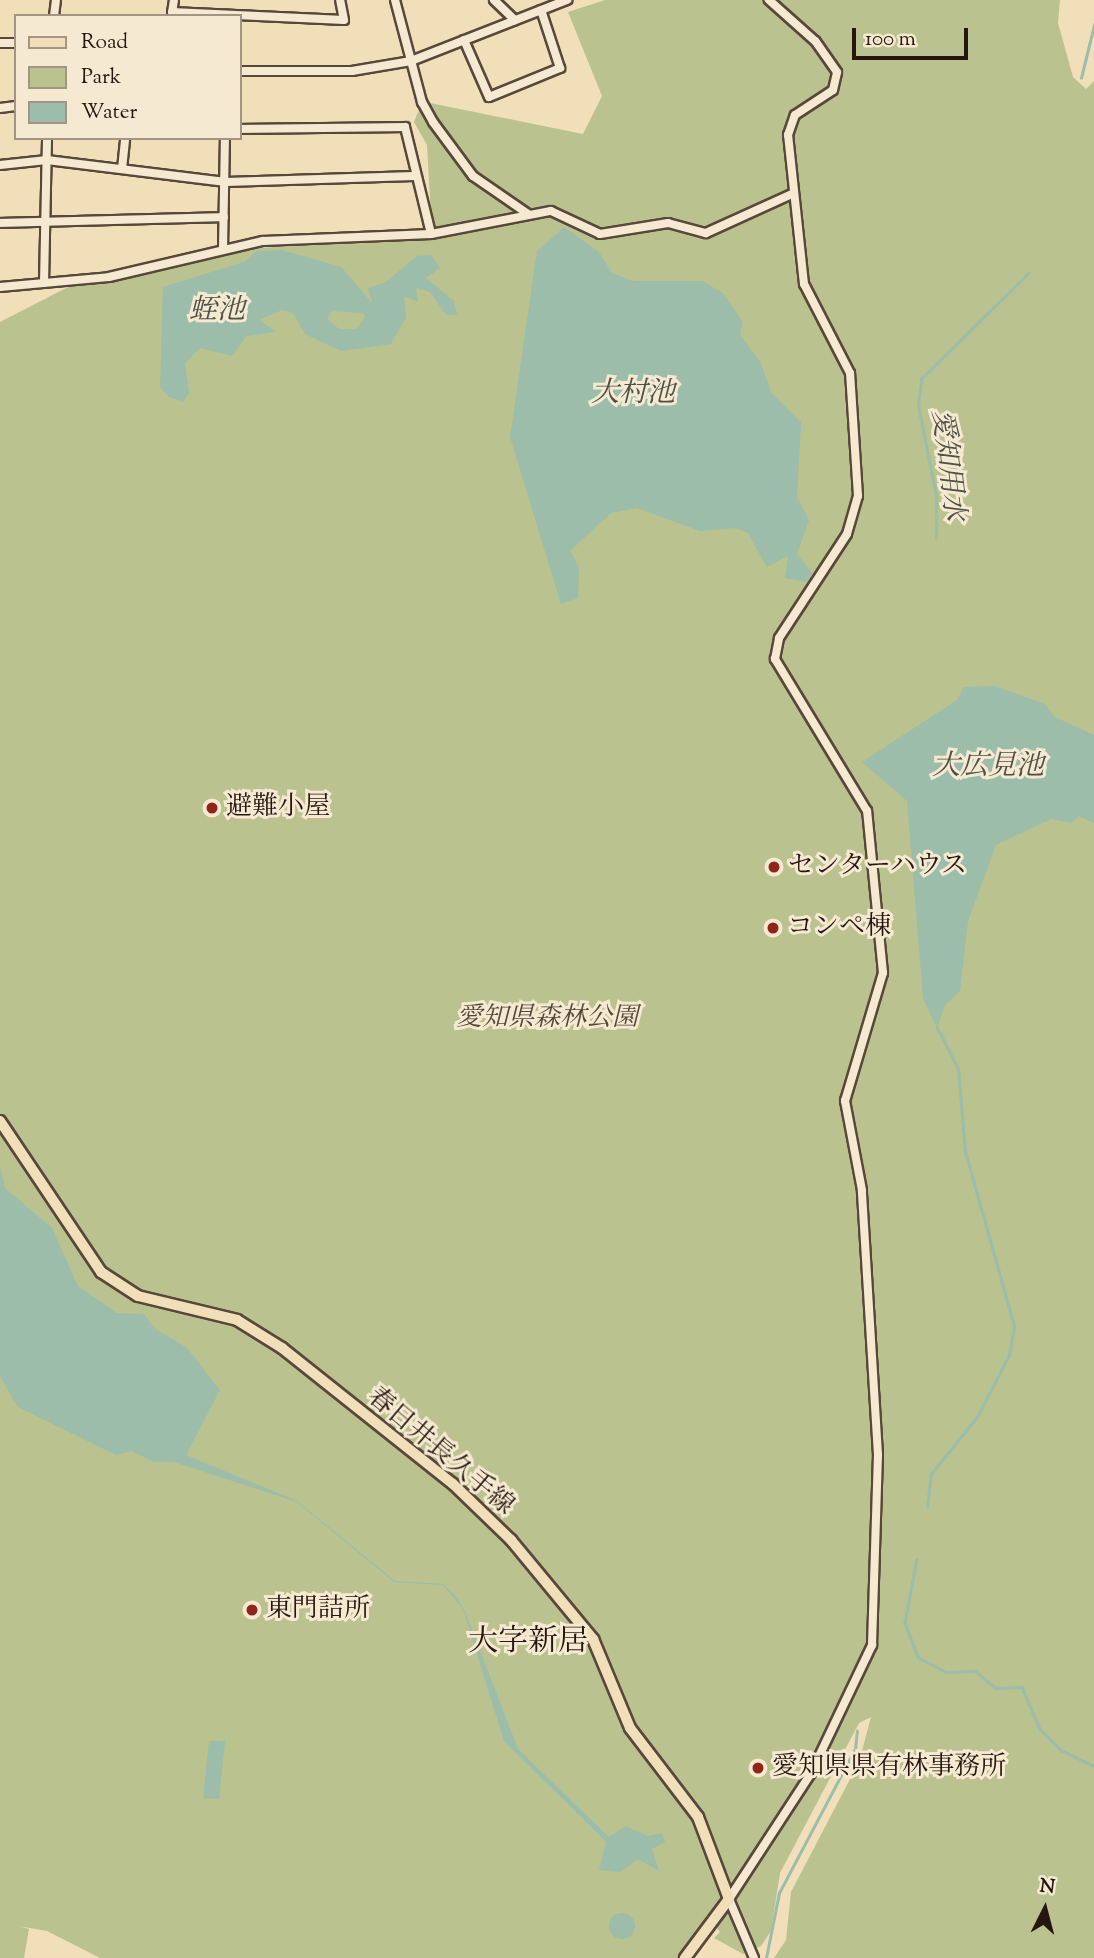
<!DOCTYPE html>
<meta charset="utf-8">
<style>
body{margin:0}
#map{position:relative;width:1094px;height:1958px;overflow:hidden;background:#f0dfb8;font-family:"Sorts Mill Goudy","Noto Serif JP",serif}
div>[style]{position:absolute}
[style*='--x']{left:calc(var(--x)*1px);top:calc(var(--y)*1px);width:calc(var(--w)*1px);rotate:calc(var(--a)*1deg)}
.green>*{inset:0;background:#bac28f}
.water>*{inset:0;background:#9bbdaa}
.round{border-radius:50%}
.stream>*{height:2.5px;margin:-1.25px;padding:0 1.25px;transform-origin:1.25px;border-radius:1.25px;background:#9bbdaa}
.roads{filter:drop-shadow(2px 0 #58483a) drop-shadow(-2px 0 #58483a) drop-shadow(0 2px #58483a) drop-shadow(0 -2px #58483a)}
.minor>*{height:8px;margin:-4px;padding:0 4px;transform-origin:4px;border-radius:4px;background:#f5ead1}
.major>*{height:10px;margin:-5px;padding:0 5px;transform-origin:5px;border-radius:5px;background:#f0dfb8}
.dots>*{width:19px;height:19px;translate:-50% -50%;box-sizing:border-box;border:4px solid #f5ead1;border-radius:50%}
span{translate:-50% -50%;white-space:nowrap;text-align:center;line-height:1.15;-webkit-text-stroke:6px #f5ead1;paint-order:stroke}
.poi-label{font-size:26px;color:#261610}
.left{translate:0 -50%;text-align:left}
.park-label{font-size:26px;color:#524a36;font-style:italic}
.street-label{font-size:26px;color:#261610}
.water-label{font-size:28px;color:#4f5046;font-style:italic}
.quarter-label{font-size:30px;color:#261610}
.legend{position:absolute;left:14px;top:14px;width:228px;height:126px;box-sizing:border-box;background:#f5ead1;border:2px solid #a29584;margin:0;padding:9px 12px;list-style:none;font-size:21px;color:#261610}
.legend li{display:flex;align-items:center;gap:14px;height:35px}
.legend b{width:35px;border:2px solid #a29584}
.north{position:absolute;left:1010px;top:1874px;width:70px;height:70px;-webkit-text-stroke:5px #f5ead1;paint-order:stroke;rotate:6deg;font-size:19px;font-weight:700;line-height:28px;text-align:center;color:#261610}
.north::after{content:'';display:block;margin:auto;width:24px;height:32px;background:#261610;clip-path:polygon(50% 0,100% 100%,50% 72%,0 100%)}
.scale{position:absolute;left:852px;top:28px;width:116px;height:32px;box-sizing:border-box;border:4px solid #261610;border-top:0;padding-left:9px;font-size:21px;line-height:24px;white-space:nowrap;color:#261610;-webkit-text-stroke:5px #f5ead1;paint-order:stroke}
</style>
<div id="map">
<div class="green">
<i style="clip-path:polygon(605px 0,1060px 0,1058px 23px,1073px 77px,1086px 89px,1094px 81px,1094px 1958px,774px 1958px,786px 1940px,791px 1892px,859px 1762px,871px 1717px,859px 1723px,780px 1873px,771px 1931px,761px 1946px,743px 1954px,714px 1938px,720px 1932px,707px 1916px,679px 1958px,100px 1958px,47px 1931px,18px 1926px,29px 1929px,24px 1958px,0 1958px,0 322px,70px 286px,120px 281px,222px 251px,432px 235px,427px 145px,414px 122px,418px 112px,425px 102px,583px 134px,602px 96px,568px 12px)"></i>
</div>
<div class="water">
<i style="clip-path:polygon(564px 227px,599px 252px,612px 273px,633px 281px,702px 281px,723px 293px,743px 322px,740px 334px,761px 363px,771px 392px,801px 422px,797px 497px,809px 520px,797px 554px,812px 573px,806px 582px,785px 578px,788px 556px,767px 567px,748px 533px,736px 528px,700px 531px,637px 508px,611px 513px,570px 551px,579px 567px,578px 598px,561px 604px,510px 437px,537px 251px)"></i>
<i style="clip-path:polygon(evenodd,282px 250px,341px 267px,372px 303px,368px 288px,386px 282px,417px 256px,431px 255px,440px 268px,426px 278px,454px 301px,457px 314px,446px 315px,430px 292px,416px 288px,418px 302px,404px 296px,406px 317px,391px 344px,341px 351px,305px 334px,293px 313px,282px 310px,259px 320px,276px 332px,246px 336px,233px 356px,200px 348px,185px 363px,189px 393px,183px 402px,169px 397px,160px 387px,163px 287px,244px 262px,257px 251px,282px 250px,332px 311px,363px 313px,365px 317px,357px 329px,339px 329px,327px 319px,332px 311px)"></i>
<i style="clip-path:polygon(995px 686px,1045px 704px,1055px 717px,1094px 735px,1094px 823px,1079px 816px,1071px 823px,1051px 819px,996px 845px,968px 921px,960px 991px,945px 1005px,937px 1028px,923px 998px,907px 801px,862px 762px,957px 700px,964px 687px)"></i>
<i style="clip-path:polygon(0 1166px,5px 1188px,52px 1228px,78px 1286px,117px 1313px,144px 1314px,154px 1328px,186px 1347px,220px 1390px,186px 1455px,297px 1501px,395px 1581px,443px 1584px,455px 1595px,464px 1609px,518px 1749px,609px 1837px,626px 1826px,648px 1836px,662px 1833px,665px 1842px,652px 1849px,659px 1871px,638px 1859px,620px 1872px,599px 1870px,606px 1842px,504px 1741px,463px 1609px,443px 1585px,394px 1582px,297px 1502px,174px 1462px,154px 1462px,132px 1451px,116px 1455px,18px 1407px,0 1377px)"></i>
<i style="clip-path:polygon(209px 1741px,225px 1741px,219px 1799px,203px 1798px)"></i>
<i class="round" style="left:609px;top:1913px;width:26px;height:26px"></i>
</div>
<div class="stream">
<i style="--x:1081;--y:78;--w:55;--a:-76.2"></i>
<i style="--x:936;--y:539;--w:43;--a:-90"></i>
<i style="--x:936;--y:496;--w:93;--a:-101.2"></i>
<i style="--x:918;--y:405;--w:26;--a:-83"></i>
<i style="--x:921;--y:379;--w:151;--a:-44.7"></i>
<i style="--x:927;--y:1507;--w:33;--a:-83"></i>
<i style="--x:931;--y:1474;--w:73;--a:-51.1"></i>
<i style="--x:977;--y:1417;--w:70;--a:-62.7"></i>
<i style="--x:1009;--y:1355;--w:29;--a:-80"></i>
<i style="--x:1014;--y:1326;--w:181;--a:-105.7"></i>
<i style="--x:965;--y:1152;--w:83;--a:-94.8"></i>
<i style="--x:958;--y:1069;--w:46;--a:-117.1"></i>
<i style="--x:917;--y:1559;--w:65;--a:100.6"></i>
<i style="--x:905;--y:1623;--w:36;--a:69"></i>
<i style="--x:918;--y:1657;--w:32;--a:28"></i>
<i style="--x:946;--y:1672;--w:29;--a:-2"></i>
<i style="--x:975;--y:1671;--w:27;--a:39"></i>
<i style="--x:996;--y:1688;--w:26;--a:-2"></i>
<i style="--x:1022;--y:1687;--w:46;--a:66.8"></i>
<i style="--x:1040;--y:1729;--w:30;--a:45"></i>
<i style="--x:1061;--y:1750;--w:37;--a:26"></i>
<i style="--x:766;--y:1958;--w:66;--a:-78.7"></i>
<i style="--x:779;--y:1893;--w:163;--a:-62.2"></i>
<i style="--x:855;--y:1749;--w:18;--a:-84"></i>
</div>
<div class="roads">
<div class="minor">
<i style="--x:174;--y:0;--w:12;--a:99"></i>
<i style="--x:172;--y:12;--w:172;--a:2.7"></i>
<i style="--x:344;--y:20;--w:20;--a:-101"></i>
<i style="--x:395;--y:0;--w:106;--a:75.2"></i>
<i style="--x:422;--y:102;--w:23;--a:61"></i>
<i style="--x:433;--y:122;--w:67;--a:53.5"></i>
<i style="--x:473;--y:176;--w:67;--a:34.6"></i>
<i style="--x:494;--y:0;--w:29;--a:44"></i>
<i style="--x:54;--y:16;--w:16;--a:-83"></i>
<i style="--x:464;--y:40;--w:62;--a:66.3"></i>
<i style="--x:489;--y:97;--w:77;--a:-22.2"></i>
<i style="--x:560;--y:68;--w:61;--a:-108.1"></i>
<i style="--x:0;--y:43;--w:16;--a:0"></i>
<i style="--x:240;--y:71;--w:112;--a:0"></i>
<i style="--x:352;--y:71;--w:60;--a:-9.6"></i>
<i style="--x:411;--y:61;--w:168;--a:-21.4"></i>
<i style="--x:0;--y:108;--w:16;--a:-7"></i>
<i style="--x:240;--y:129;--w:165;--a:-0.7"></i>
<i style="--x:405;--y:127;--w:110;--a:76.3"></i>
<i style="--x:0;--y:165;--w:47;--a:-6.1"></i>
<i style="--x:47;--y:160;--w:180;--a:7"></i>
<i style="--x:226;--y:182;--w:188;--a:-1.8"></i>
<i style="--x:122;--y:169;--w:31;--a:-84"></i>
<i style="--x:0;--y:223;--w:224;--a:-1.5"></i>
<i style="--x:223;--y:249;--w:111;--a:-89"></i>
<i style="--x:44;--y:283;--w:145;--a:-88.8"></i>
<i style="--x:0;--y:287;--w:109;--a:-5.2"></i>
<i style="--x:109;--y:277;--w:158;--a:-13.2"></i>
<i style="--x:263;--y:241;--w:168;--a:-2.4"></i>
<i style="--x:431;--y:234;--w:122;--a:-10.9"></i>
<i style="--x:551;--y:211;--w:54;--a:25.1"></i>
<i style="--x:600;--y:234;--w:69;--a:-9.2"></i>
<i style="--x:668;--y:223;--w:39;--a:15"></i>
<i style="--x:706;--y:233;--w:94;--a:-24.4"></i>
<i style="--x:754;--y:1958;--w:64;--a:-113"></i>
<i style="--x:729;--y:1899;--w:150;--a:-56.9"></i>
<i style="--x:811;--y:1773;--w:142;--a:-64.5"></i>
<i style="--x:872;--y:1645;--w:190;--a:-88.2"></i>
<i style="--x:878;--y:1455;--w:265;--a:-93.5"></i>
<i style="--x:862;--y:1190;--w:91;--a:-100.8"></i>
<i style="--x:845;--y:1101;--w:134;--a:-73.5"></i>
<i style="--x:883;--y:973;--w:163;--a:-95.6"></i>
<i style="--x:867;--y:811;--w:178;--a:-121.2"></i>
<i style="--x:775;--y:659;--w:21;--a:-79"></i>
<i style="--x:779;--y:638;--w:124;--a:-56.8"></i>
<i style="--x:847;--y:534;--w:40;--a:-74"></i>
<i style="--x:858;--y:496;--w:123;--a:-93.7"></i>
<i style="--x:850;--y:373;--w:100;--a:-117.3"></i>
<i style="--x:804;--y:284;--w:150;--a:-96.1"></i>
<i style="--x:788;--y:135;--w:21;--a:-71"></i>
<i style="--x:795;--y:115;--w:45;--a:-33.3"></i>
<i style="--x:833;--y:90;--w:18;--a:-77"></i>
<i style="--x:837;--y:72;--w:38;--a:-125"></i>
<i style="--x:815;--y:41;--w:62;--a:-138.3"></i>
</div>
<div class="major">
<i style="--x:0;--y:1121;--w:182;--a:56.2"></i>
<i style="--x:101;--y:1272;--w:44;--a:33"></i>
<i style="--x:138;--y:1296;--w:102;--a:13.6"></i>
<i style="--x:237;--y:1320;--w:53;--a:31.9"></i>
<i style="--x:282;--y:1348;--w:218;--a:38.5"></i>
<i style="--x:453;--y:1484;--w:81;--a:44"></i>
<i style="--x:511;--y:1540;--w:129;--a:50.4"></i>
<i style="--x:593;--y:1639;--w:96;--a:67.4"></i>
<i style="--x:630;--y:1728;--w:112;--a:52.6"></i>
<i style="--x:698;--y:1817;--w:88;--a:69.3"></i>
<i style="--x:729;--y:1899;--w:74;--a:126.7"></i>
</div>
</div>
<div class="dots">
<i style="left:212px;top:808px;background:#8f2418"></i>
<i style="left:774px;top:867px;background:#8f2418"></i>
<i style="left:773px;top:928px;background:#8f2418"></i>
<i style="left:252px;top:1610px;background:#8f2418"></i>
<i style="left:758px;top:1768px;background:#8f2418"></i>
</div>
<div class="poi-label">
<span class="left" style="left:226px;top:808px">避難小屋</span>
<span class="left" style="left:788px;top:867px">センターハウス</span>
<span class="left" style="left:787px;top:928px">コンペ棟</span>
<span class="left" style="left:266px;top:1610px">東門詰所</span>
<span class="left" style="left:772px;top:1768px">愛知県県有林事務所</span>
</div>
<div class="park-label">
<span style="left:547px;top:1019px">愛知県森林公園</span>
</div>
<div class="street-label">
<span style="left:440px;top:1452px;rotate:40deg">春日井長久手線</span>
</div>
<div class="water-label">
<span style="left:217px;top:311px">蛭池</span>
<span style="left:633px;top:394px">大村池</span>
<span style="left:947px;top:465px;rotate:83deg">愛知用水</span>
<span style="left:988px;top:767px">大広見池</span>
</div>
<div class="quarter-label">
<span style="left:528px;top:1643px">大字新居</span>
</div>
<ul class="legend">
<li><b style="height:9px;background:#f0dfb8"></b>Road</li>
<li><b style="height:19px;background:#bac28f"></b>Park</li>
<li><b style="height:19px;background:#9bbdaa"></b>Water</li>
</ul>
<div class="north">N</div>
<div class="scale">100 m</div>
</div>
